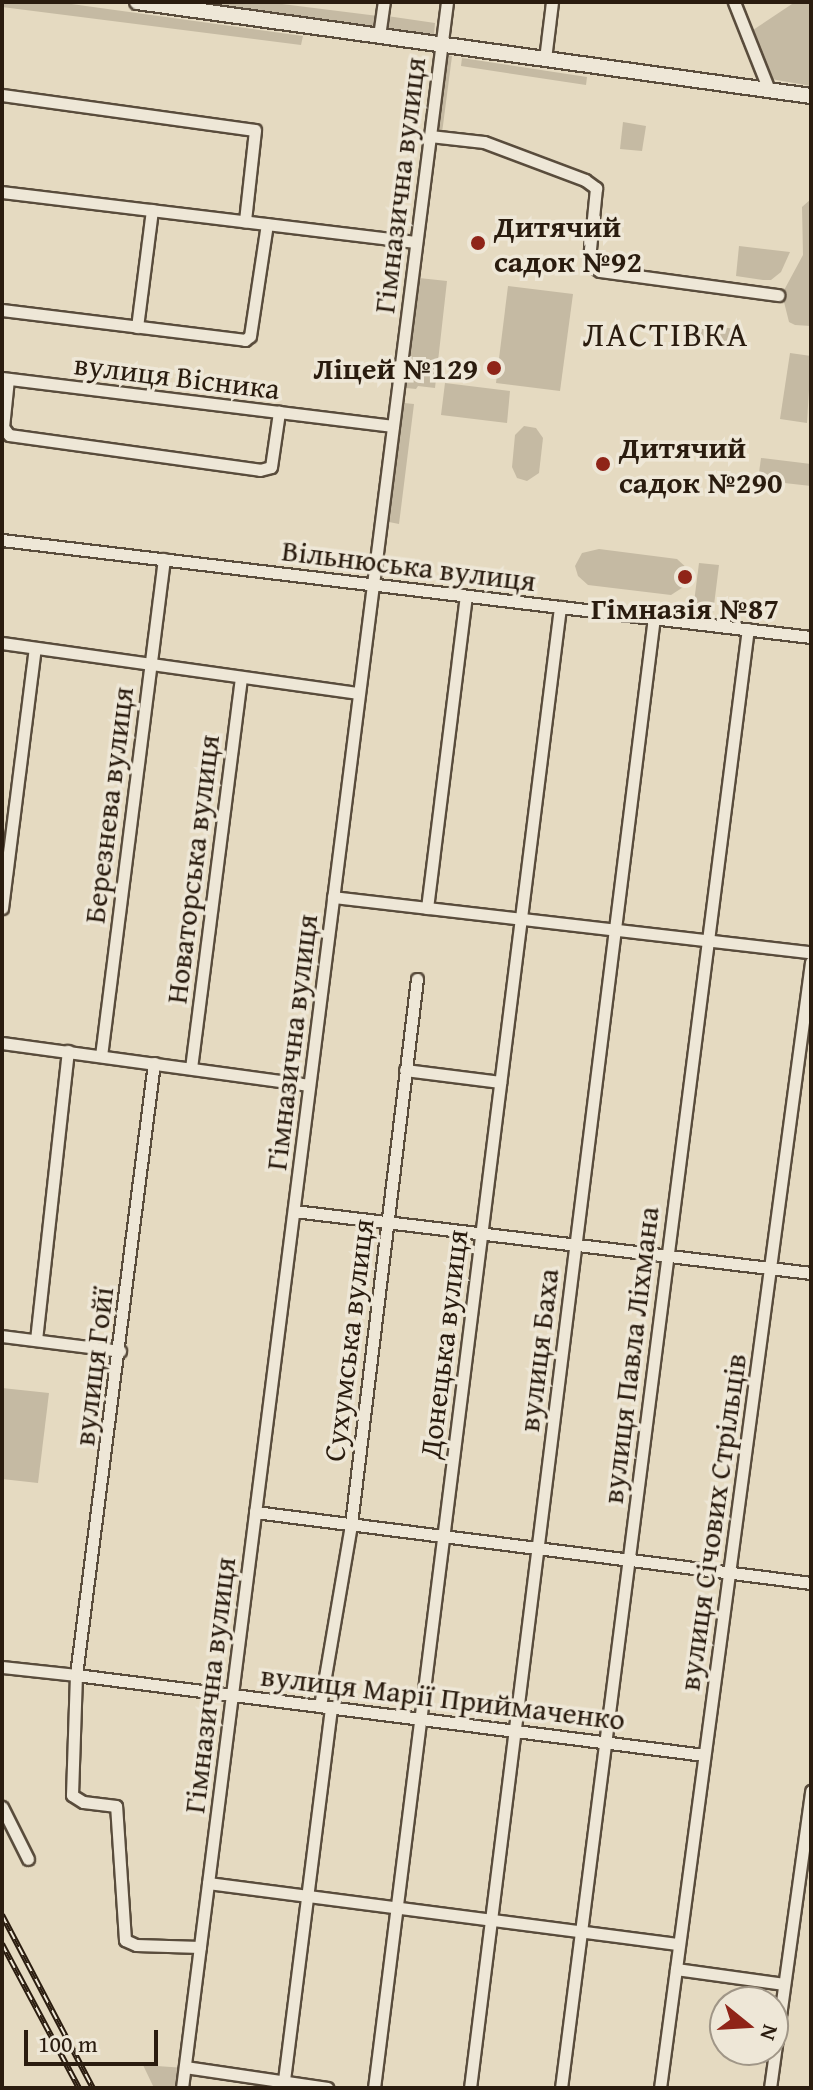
<!DOCTYPE html>
<meta charset="utf-8">
<style>
body{margin:0}
#map{position:relative;width:813px;height:2090px;overflow:hidden;background:#e5dac1;font-family:"Gentium Book Plus",serif}
div>[style]{position:absolute}
[style*='--x']{left:calc(var(--x)*1px);top:calc(var(--y)*1px);width:calc(var(--w)*1px);rotate:calc(var(--a)*1deg)}
.green>*{inset:0;background:#c5baa3}
.roads{filter:drop-shadow(2px 0 #594c3c) drop-shadow(-2px 0 #594c3c) drop-shadow(0 2px #594c3c) drop-shadow(0 -2px #594c3c)}
.minor>*{height:11px;margin:-5.5px;padding:0 5.5px;transform-origin:5.5px;border-radius:5.5px;background:#eee7d7}
.tertiary>*{height:14px;margin:-7px;padding:0 7px;transform-origin:7px;border-radius:7px;background:#eee7d7}
.rail>*{height:6px;margin-top:-3px;transform-origin:0;background:repeating-linear-gradient(90deg,#eee7d7 0 9px,#2a1c0f 0 18px);box-sizing:border-box;border-block:2px solid #2a1c0f}
.dots>*{width:22px;height:22px;translate:-50% -50%;box-sizing:border-box;border:4px solid #eee7d7;border-radius:50%}
span{translate:-50% -50%;white-space:nowrap;text-align:center;line-height:1.15;-webkit-text-stroke:7px #eee7d7;paint-order:stroke}
.street-label{font-size:30px;color:#2a1c0f}
.poi-label{font-size:30px;color:#2a1c0f;font-weight:700}
.left{translate:0 -50%;text-align:left}
.right{translate:-100% -50%;text-align:right}
.quarter-label{font-size:34px;color:#2a1c0f;letter-spacing:2px}
.frame{position:absolute;inset:0;border:4px solid #2a1c0f;pointer-events:none}
.north{position:absolute;left:709px;top:1986px;width:80px;height:80px;box-sizing:border-box;background:#eee7d7;border:2px solid #a09687;border-radius:50%;rotate:108deg;font-size:22px;font-weight:700;line-height:32px;text-align:center;color:#2a1c0f}
.north::after{content:'';display:block;margin:auto;width:28px;height:36px;background:#8f2418;clip-path:polygon(50% 0,100% 100%,50% 72%,0 100%)}
.scale{position:absolute;left:24px;top:2030px;width:134px;height:36px;box-sizing:border-box;border:4px solid #2a1c0f;border-top:0;padding-left:10px;font-size:24px;line-height:28px;white-space:nowrap;color:#2a1c0f;-webkit-text-stroke:6px #eee7d7;paint-order:stroke}
</style>
<div id="map">
<div class="green">
<i style="clip-path:polygon(2px 2px,57px 2px,303px 36px,301px 45px,2px 7px)"></i>
<i style="clip-path:polygon(192px 2px,266px 2px,378px 16px,377px 27px)"></i>
<i style="clip-path:polygon(795px 2px,811px 2px,811px 86px,771px 79px,747px 34px)"></i>
<i style="clip-path:polygon(387px 16px,435px 23px,434px 35px,385px 28px)"></i>
<i style="clip-path:polygon(444px 55px,452px 56px,442px 133px,434px 132px)"></i>
<i style="clip-path:polygon(462px 58px,587px 77px,586px 85px,461px 66px)"></i>
<i style="clip-path:polygon(623px 122px,646px 126px,642px 151px,620px 149px)"></i>
<i style="clip-path:polygon(811px 199px,811px 326px,795px 325px,789px 322px,782px 294px,803px 255px,802px 207px)"></i>
<i style="clip-path:polygon(739px 246px,790px 252px,781px 272px,771px 280px,763px 280px,736px 276px)"></i>
<i style="clip-path:polygon(419px 278px,447px 281px,435px 388px,418px 386px,416px 389px,406px 388px)"></i>
<i style="clip-path:polygon(508px 286px,573px 294px,560px 391px,496px 383px)"></i>
<i style="clip-path:polygon(686px 323px,736px 329px,734px 345px,684px 339px)"></i>
<i style="clip-path:polygon(790px 353px,811px 356px,807px 423px,780px 419px)"></i>
<i style="clip-path:polygon(445px 383px,510px 391px,507px 423px,441px 415px)"></i>
<i style="clip-path:polygon(404px 403px,414px 404px,399px 524px,389px 522px)"></i>
<i style="clip-path:polygon(524px 426px,536px 428px,543px 438px,539px 473px,527px 481px,517px 478px,512px 467px,515px 435px)"></i>
<i style="clip-path:polygon(761px 458px,811px 464px,811px 486px,758px 480px)"></i>
<i style="clip-path:polygon(599px 549px,677px 559px,689px 570px,688px 584px,671px 595px,588px 585px,578px 576px,575px 566px,582px 553px)"></i>
<i style="clip-path:polygon(699px 563px,719px 565px,713px 613px,693px 610px)"></i>
<i style="clip-path:polygon(2px 1388px,49px 1393px,38px 1483px,2px 1479px)"></i>
<i style="clip-path:polygon(143px 2065px,185px 2068px,180px 2088px,154px 2088px)"></i>
</div>
<div class="roads">
<div class="minor">
<i style="--x:734;--y:2;--w:95;--a:68.3"></i>
<i style="--x:379;--y:36;--w:34;--a:-82"></i>
<i style="--x:545;--y:59;--w:57;--a:-83"></i>
<i style="--x:2;--y:95;--w:255;--a:7.9"></i>
<i style="--x:255;--y:130;--w:92;--a:96.3"></i>
<i style="--x:430;--y:136;--w:54;--a:6.3"></i>
<i style="--x:484;--y:142;--w:108;--a:20.6"></i>
<i style="--x:585;--y:180;--w:14;--a:36"></i>
<i style="--x:596;--y:188;--w:71;--a:95.6"></i>
<i style="--x:589;--y:259;--w:8;--a:67"></i>
<i style="--x:592;--y:266;--w:9;--a:32"></i>
<i style="--x:600;--y:271;--w:180;--a:7.7"></i>
<i style="--x:2;--y:192;--w:417;--a:6.9"></i>
<i style="--x:2;--y:310;--w:245;--a:7"></i>
<i style="--x:245;--y:340;--w:6;--a:-39"></i>
<i style="--x:250;--y:336;--w:113;--a:-81.4"></i>
<i style="--x:137;--y:327;--w:118;--a:-82.7"></i>
<i style="--x:2;--y:378;--w:394;--a:7"></i>
<i style="--x:8;--y:379;--w:48;--a:95.9"></i>
<i style="--x:3;--y:427;--w:10;--a:53"></i>
<i style="--x:9;--y:435;--w:253;--a:7.9"></i>
<i style="--x:260;--y:470;--w:11;--a:-15"></i>
<i style="--x:271;--y:467;--w:56;--a:-81.7"></i>
<i style="--x:2;--y:540;--w:815;--a:6.84"></i>
<i style="--x:2;--y:643;--w:360;--a:8"></i>
<i style="--x:333;--y:897;--w:481;--a:6.6"></i>
<i style="--x:2;--y:908;--w:262;--a:-82.8"></i>
<i style="--x:427;--y:908;--w:314;--a:-82.9"></i>
<i style="--x:2;--y:1043;--w:310;--a:7.8"></i>
<i style="--x:101;--y:1056;--w:501;--a:-82.78"></i>
<i style="--x:191;--y:1068;--w:394;--a:-82.7"></i>
<i style="--x:405;--y:1070;--w:96;--a:7.2"></i>
<i style="--x:294;--y:1211;--w:521;--a:6.84"></i>
<i style="--x:2;--y:1336;--w:119;--a:7.2"></i>
<i style="--x:36;--y:1340;--w:291;--a:-83.7"></i>
<i style="--x:255;--y:1512;--w:561;--a:7.28"></i>
<i style="--x:2;--y:1667;--w:74;--a:6.2"></i>
<i style="--x:76;--y:1675;--w:617;--a:-82.74"></i>
<i style="--x:320;--y:1706;--w:185;--a:-80.3"></i>
<i style="--x:351;--y:1524;--w:549;--a:-83.1"></i>
<i style="--x:2;--y:1807;--w:58;--a:63.4"></i>
<i style="--x:208;--y:1883;--w:475;--a:7.4"></i>
<i style="--x:200;--y:1947;--w:64;--a:-178.2"></i>
<i style="--x:136;--y:1945;--w:12;--a:-156"></i>
<i style="--x:125;--y:1940;--w:134;--a:-93.8"></i>
<i style="--x:116;--y:1806;--w:33;--a:-173"></i>
<i style="--x:83;--y:1802;--w:13;--a:-148"></i>
<i style="--x:72;--y:1795;--w:120;--a:-88.1"></i>
<i style="--x:76;--y:1675;--w:633;--a:7.26"></i>
<i style="--x:676;--y:1969;--w:109;--a:7.9"></i>
<i style="--x:185;--y:2067;--w:144;--a:8.4"></i>
<i style="--x:182;--y:2088;--w:2103;--a:-82.76"></i>
<i style="--x:283;--y:2088;--w:384;--a:-82.8"></i>
<i style="--x:374;--y:2088;--w:1493;--a:-82.84"></i>
<i style="--x:470;--y:2088;--w:1481;--a:-82.87"></i>
<i style="--x:561;--y:2088;--w:1471;--a:-82.7"></i>
<i style="--x:660;--y:2088;--w:1136;--a:-82.36"></i>
<i style="--x:770;--y:2088;--w:300;--a:-82.1"></i>
</div>
<div class="tertiary">
<i style="--x:137;--y:2;--w:681;--a:7.94"></i>
</div>
</div>
<div class="rail">
<i style="--x:2;--y:1915;--w:195;--a:62.3"></i>
<i style="--x:2;--y:1944;--w:163;--a:61.9"></i>
</div>
<div class="dots">
<i style="left:478px;top:243px;background:#8f2418"></i>
<i style="left:494px;top:368px;background:#8f2418"></i>
<i style="left:603px;top:464px;background:#8f2418"></i>
<i style="left:685px;top:577px;background:#8f2418"></i>
</div>
<div class="street-label">
<span style="left:399px;top:185px;rotate:-83deg">Гімназична вулиця</span>
<span style="left:177px;top:376px;rotate:7deg">вулиця Вісника</span>
<span style="left:409px;top:565px;rotate:7deg">Вільнюська вулиця</span>
<span style="left:108px;top:805px;rotate:-83deg">Березнева вулиця</span>
<span style="left:192px;top:869px;rotate:-83deg">Новаторська вулиця</span>
<span style="left:291px;top:1042px;rotate:-83deg">Гімназична вулиця</span>
<span style="left:348px;top:1340px;rotate:-83deg">Сухумська вулиця</span>
<span style="left:443px;top:1344px;rotate:-83deg">Донецька вулиця</span>
<span style="left:538px;top:1350px;rotate:-83deg">вулиця Баха</span>
<span style="left:630px;top:1355px;rotate:-83deg">вулиця Павла Ліхмана</span>
<span style="left:93px;top:1366px;rotate:-83deg">вулиця Гойї</span>
<span style="left:712px;top:1522px;rotate:-82deg">вулиця Січових Стрільців</span>
<span style="left:209px;top:1685px;rotate:-83deg">Гімназична вулиця</span>
<span style="left:443px;top:1697px;rotate:7deg">вулиця Марії Приймаченко</span>
</div>
<div class="poi-label">
<span class="left" style="left:494px;top:243px">Дитячий<br>садок №92</span>
<span class="right" style="left:478px;top:368px">Ліцей №129</span>
<span class="left" style="left:619px;top:464px">Дитячий<br>садок №290</span>
<span style="left:685px;top:608px">Гімназія №87</span>
</div>
<div class="quarter-label">
<span style="left:666px;top:334px">ЛАСТІВКА</span>
</div>
<div class="frame"></div>
<div class="north">N</div>
<div class="scale">100 m</div>
</div>
